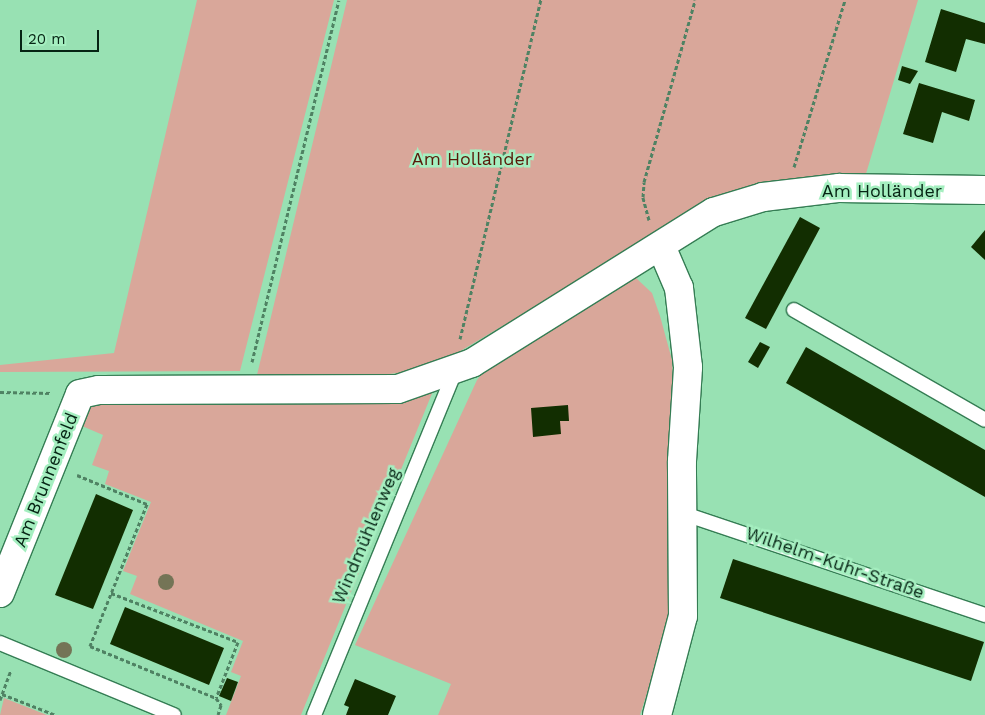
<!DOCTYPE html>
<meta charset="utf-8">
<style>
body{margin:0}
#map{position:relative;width:985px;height:715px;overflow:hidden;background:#98e1b3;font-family:"Work Sans",sans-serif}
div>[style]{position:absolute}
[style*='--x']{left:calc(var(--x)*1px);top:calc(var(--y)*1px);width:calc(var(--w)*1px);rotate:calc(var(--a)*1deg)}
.green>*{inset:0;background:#d9a79a}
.building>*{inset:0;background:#122e01}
.path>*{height:3px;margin-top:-1.5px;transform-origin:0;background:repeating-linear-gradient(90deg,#4f8263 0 4px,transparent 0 6.5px)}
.roads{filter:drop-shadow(1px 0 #357d54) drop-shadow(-1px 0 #357d54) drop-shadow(0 1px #357d54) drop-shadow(0 -1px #357d54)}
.lane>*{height:14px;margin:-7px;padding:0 7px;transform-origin:7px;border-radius:7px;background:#fff}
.street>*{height:28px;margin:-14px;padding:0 14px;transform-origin:14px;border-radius:14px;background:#fff}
.trees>*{width:16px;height:16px;margin:-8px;border-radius:50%;background:#747456}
span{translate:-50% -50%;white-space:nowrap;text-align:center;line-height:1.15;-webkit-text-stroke:5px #a5efc0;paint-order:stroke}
.park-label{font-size:18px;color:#571a09}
.street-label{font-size:18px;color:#062414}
.scale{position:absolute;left:20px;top:30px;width:79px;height:22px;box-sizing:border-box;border:2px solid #062414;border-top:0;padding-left:6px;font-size:15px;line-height:18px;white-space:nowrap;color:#062414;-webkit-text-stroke:4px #a5efc0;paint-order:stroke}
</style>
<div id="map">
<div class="green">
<i style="clip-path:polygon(197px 0,334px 0,240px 371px,0 372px,0 365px,114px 353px)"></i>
<i style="clip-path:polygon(347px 0,918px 0,865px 177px,656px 235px,452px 356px,412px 371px,367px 377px,257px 375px)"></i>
<i style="clip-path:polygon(636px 278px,652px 293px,660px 316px,672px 360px,674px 396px,668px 494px,673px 611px,640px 715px,438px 715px,451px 684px,355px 645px,477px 380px,489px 365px)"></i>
<i style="clip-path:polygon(433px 391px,301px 715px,226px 715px,241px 676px,231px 672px,243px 641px,130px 594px,137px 576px,123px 571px,151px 502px,105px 484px,109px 471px,92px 465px,103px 435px,82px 426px,88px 404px)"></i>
<i style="clip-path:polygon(4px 698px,47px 715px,0 715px)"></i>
</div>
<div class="building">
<i style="clip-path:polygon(941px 9px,985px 23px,985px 44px,966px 39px,956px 72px,925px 62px)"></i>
<i style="clip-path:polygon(902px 66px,918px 71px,910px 84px,898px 80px)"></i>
<i style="clip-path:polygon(919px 83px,975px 100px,969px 121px,942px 112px,933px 143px,903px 134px)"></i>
<i style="clip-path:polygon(800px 217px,820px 228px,766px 329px,745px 318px)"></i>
<i style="clip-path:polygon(985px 230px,985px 260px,971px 247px)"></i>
<i style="clip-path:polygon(760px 342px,770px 347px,758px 368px,748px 362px)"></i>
<i style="clip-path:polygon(806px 347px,985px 450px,985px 497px,786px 383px)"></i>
<i style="clip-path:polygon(568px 405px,569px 421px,560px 421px,561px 434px,533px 437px,531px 408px)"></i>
<i style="clip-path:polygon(96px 494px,133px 510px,93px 609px,55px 595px)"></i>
<i style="clip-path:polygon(733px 559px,984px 642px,971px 681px,720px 598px)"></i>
<i style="clip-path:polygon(125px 607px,224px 648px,209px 685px,110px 644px)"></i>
<i style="clip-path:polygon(227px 678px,238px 682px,231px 701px,219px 696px)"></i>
<i style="clip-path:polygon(355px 679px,396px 696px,388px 715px,346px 715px,349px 707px,344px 705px)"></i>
</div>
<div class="path">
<i style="--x:794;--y:167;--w:175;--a:-73"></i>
<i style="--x:649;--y:220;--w:24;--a:-105"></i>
<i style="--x:643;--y:197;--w:15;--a:-86"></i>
<i style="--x:644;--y:182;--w:189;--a:-74.3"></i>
<i style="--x:460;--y:339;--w:349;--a:-76.6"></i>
<i style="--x:252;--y:362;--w:372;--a:-76.5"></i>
<i style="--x:0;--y:392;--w:52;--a:1.1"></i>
<i style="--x:77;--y:475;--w:76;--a:22.5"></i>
<i style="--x:147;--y:504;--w:153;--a:111.9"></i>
<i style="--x:90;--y:646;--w:136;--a:22.4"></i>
<i style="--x:111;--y:593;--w:136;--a:21.1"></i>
<i style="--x:238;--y:642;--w:60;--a:111.4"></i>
<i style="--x:216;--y:698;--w:9;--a:54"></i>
<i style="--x:221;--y:705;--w:10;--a:107"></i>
<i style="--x:2;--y:694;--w:58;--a:21.3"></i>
<i style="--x:0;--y:700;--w:32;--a:-70"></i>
</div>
<div class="roads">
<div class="lane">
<i style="--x:794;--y:310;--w:220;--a:29.9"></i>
<i style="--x:685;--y:514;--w:317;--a:18.6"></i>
<i style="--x:0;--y:643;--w:188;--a:22.5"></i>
<i style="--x:314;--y:715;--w:371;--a:-67.7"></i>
</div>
<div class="street">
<i style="--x:0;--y:593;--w:214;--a:-68.1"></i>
<i style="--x:80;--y:394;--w:19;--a:-12"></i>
<i style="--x:99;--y:390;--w:299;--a:-0.2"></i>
<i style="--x:398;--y:389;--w:78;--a:-19.4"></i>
<i style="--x:472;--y:363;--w:285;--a:-32"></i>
<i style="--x:714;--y:212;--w:51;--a:-17"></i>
<i style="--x:763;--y:197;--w:77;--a:-6.8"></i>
<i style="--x:839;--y:188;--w:146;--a:0.8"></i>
<i style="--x:657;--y:715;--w:102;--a:-75.3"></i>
<i style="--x:683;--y:616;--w:155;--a:-90.4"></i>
<i style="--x:682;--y:461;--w:94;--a:-86.3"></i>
<i style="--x:688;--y:367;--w:80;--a:-96.5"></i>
<i style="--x:679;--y:288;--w:46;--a:-113.2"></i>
</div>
</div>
<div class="trees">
<i style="left:166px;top:582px"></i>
<i style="left:64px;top:650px"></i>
</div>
<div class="park-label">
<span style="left:472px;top:159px">Am Holländer</span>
</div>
<div class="street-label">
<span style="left:882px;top:191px">Am Holländer</span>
<span style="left:46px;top:480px;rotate:-68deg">Am Brunnenfeld</span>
<span style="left:366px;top:536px;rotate:-67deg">Windmühlenweg</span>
<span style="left:835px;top:563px;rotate:19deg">Wilhelm-Kuhr-Straße</span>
</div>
<div class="scale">20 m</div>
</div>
